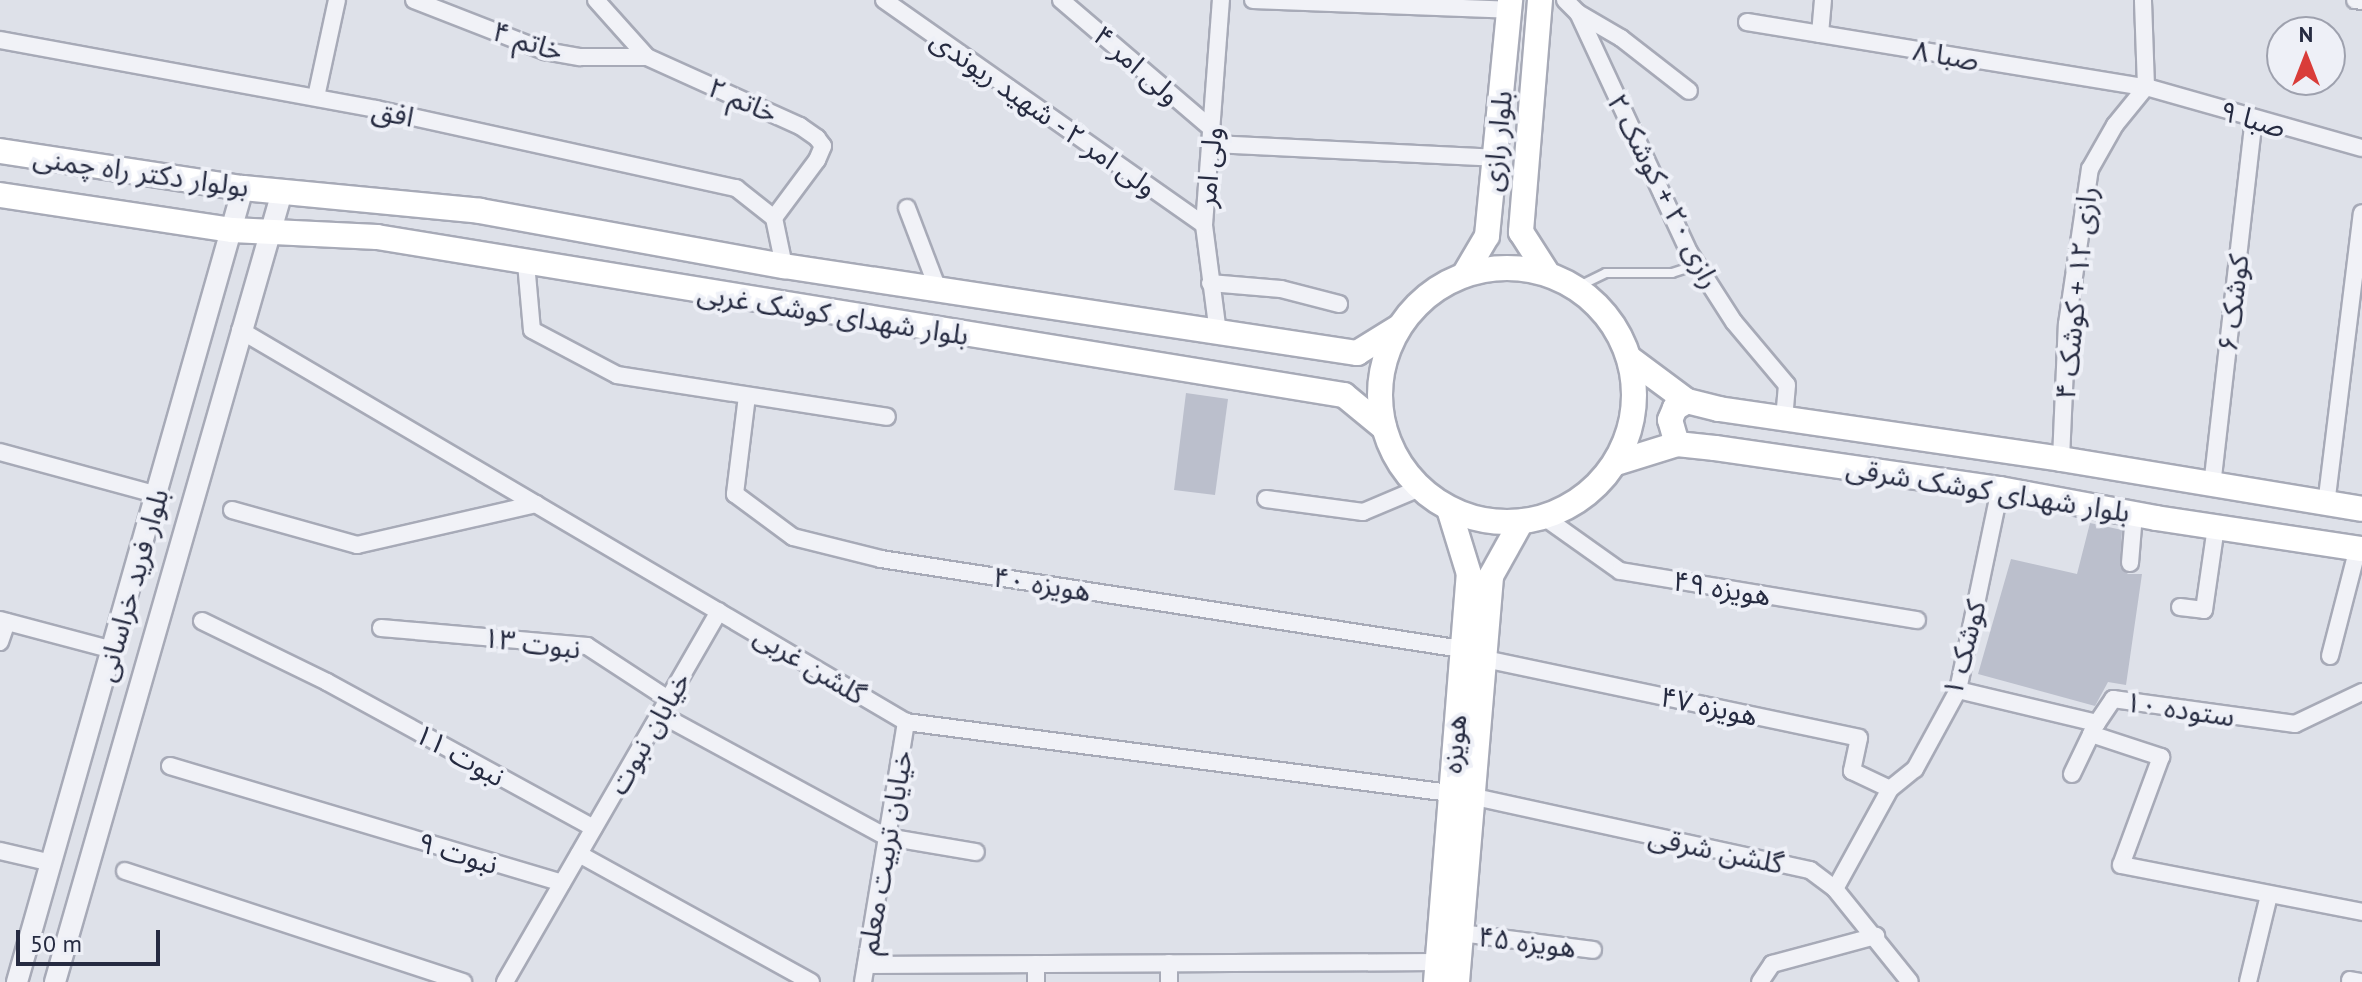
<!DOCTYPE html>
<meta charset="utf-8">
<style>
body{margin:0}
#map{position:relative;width:2362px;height:982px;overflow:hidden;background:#dee1e9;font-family:"PT Sans","Noto Sans Arabic",sans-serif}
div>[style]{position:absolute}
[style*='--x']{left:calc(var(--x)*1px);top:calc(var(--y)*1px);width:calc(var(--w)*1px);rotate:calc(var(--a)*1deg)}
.building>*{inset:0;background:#bbbfcc}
.roads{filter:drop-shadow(2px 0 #a7aab7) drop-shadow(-2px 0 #a7aab7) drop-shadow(0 2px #a7aab7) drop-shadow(0 -2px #a7aab7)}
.service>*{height:8px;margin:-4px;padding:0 4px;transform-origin:4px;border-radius:4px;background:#f1f2f7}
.minor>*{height:16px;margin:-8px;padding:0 8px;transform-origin:8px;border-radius:8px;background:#f1f2f7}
.tertiary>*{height:20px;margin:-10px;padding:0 10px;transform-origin:10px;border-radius:10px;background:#f1f2f7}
.primary>*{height:24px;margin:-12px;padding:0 12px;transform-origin:12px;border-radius:12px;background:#fff}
.primary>.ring{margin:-12px;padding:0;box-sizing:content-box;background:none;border:24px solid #fff;border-radius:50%}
span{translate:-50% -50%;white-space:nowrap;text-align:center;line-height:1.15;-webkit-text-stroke:8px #eef0f7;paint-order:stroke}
.street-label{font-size:28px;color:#262b41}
.north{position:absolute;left:2266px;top:16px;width:80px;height:80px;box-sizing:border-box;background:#eef0f7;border:2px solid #9ea1ae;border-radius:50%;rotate:0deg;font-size:22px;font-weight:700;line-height:32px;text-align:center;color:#262b41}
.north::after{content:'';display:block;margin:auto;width:28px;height:36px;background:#d93c39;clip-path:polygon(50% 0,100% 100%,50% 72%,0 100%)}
.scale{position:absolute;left:16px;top:930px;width:144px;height:36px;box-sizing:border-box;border:4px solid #262b41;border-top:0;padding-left:10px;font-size:24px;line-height:28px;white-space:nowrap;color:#262b41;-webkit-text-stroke:6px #eef0f7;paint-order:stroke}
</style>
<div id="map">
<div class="building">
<i style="clip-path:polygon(1186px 393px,1228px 399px,1215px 495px,1174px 490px)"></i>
<i style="clip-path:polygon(2090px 523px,2122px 530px,2120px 567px,2128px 574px,2142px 574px,2126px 685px,2108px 682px,2095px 706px,1978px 674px,2011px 559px,2077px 574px)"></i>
</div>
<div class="roads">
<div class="service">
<i style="--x:1575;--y:288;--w:34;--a:-26"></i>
<i style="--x:1606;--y:273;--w:66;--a:0"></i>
<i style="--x:1672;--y:273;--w:26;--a:-18"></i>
</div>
<div class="minor">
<i style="--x:414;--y:0;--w:141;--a:21.3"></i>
<i style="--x:545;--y:51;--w:36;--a:10"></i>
<i style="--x:580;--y:57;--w:67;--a:0"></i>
<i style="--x:596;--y:0;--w:76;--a:48.2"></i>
<i style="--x:647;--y:57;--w:168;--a:24.3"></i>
<i style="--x:800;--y:126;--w:21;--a:35"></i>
<i style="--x:817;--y:138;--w:10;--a:53"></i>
<i style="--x:823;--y:146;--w:15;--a:113"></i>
<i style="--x:817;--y:160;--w:72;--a:126.6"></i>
<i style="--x:884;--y:0;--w:391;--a:35.1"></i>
<i style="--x:1061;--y:0;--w:199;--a:40.5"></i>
<i style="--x:1253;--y:0;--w:256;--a:2.2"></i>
<i style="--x:1565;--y:0;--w:18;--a:45"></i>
<i style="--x:1578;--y:13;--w:264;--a:65.1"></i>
<i style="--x:1689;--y:252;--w:83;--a:57.3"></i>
<i style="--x:1734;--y:322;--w:82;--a:49.9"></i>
<i style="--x:1787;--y:385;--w:34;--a:95"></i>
<i style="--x:2355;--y:0;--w:7;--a:8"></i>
<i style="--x:1578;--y:13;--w:50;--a:30.2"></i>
<i style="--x:1621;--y:38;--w:86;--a:37.9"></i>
<i style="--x:1747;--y:22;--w:404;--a:9.3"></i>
<i style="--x:2146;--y:87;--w:224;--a:15.8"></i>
<i style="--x:1820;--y:34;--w:34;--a:-85"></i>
<i style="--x:0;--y:40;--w:382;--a:10.4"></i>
<i style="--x:376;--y:109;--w:369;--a:12.4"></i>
<i style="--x:736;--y:188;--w:48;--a:38.3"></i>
<i style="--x:316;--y:97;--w:99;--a:-77.8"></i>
<i style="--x:1211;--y:144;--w:286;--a:2.8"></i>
<i style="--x:907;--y:208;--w:87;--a:69.1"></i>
<i style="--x:774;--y:218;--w:49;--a:78.2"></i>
<i style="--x:526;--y:263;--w:67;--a:84.9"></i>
<i style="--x:532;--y:330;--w:96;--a:27.9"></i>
<i style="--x:617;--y:375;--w:273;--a:8.8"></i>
<i style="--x:1210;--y:283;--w:71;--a:4.8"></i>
<i style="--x:1281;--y:289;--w:60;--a:14.5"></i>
<i style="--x:240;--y:330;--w:773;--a:30.48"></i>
<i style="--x:906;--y:722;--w:549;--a:7.44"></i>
<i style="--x:1218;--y:333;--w:109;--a:-97.4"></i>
<i style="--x:1204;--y:225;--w:226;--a:-85.7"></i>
<i style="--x:747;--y:396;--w:99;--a:97"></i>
<i style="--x:735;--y:494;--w:72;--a:36.6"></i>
<i style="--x:793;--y:537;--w:91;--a:14"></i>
<i style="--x:881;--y:559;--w:588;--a:8.81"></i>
<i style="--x:0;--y:452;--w:164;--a:15.2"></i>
<i style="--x:2061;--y:459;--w:135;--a:-87.5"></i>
<i style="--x:2067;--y:324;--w:157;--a:-81.6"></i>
<i style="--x:2090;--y:169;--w:51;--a:-60.4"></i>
<i style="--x:2115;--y:125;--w:49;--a:-50.8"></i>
<i style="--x:2146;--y:87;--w:87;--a:-92"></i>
<i style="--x:2212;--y:486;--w:368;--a:-83.5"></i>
<i style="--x:1266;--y:499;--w:98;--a:7.6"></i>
<i style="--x:1363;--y:512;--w:62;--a:-22.8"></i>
<i style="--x:2326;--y:505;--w:294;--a:-83"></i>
<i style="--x:232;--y:510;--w:130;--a:15.6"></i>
<i style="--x:357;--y:545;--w:184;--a:-12.9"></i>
<i style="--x:1544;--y:517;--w:93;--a:35.4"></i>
<i style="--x:1620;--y:571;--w:301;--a:9.4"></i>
<i style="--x:2130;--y:563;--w:49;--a:-85.3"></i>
<i style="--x:2180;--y:607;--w:24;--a:7"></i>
<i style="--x:2204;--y:610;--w:84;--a:-81.8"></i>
<i style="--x:0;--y:620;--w:117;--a:14.9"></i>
<i style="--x:202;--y:621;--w:139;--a:26"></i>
<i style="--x:327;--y:682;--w:304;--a:28.7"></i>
<i style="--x:381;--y:628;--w:207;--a:5"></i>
<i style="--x:587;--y:646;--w:97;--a:33.2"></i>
<i style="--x:0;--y:642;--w:21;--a:-71"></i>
<i style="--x:2330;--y:656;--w:112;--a:-75.5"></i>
<i style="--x:1485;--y:659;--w:382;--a:11.9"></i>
<i style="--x:1859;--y:738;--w:34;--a:102"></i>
<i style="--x:1852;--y:771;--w:42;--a:25.3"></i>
<i style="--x:1958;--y:690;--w:143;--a:13.4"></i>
<i style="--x:2097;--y:723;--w:29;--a:-56"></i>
<i style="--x:2113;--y:699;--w:184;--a:7.8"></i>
<i style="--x:2295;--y:724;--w:74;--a:-25.5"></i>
<i style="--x:660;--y:714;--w:258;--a:28.5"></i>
<i style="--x:887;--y:837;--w:90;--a:9.6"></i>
<i style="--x:2091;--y:734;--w:74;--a:18.2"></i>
<i style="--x:2161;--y:757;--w:115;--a:110.3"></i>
<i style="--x:2121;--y:865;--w:246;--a:11"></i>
<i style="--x:170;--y:766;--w:409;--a:16.6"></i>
<i style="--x:2072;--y:774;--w:55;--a:-64.4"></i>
<i style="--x:1475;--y:797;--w:343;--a:12.3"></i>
<i style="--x:1810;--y:870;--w:31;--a:37"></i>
<i style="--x:1835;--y:889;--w:119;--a:51.1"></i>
<i style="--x:0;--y:851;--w:53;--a:13"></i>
<i style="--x:579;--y:854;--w:265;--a:28.9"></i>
<i style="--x:125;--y:871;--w:356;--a:18.2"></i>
<i style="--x:1835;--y:889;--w:114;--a:-61.2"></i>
<i style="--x:1890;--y:789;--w:32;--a:-39"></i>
<i style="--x:1915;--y:769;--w:90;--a:-61.4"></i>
<i style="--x:1958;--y:690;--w:205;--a:-78.2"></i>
<i style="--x:1461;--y:933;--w:133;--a:7.3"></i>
<i style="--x:1169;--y:963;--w:19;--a:90"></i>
<i style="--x:866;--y:965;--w:571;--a:-0.3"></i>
<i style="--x:2350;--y:980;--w:10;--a:11"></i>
<i style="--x:505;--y:982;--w:428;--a:-60"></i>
<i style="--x:863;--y:982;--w:264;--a:-80.6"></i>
<i style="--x:1036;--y:982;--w:18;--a:-90"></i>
<i style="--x:1760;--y:982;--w:22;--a:-56"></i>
<i style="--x:1772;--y:964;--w:108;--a:-15.1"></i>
<i style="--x:2248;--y:982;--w:89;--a:-76.4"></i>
</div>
<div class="tertiary">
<i style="--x:17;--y:982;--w:826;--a:-74.11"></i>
<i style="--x:55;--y:982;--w:822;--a:-73.97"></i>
</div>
<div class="primary">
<i style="--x:1540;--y:0;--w:233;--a:94.7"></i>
<i style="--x:1521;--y:232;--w:46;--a:57.3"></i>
<i style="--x:0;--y:151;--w:246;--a:8.7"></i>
<i style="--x:243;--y:188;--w:238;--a:5.5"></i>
<i style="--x:480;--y:211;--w:309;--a:10.3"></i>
<i style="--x:784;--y:266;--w:580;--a:8.63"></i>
<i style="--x:1357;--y:353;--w:49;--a:-31.8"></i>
<i style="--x:0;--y:195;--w:235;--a:8.6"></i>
<i style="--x:232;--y:230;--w:145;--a:2.8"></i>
<i style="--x:377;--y:237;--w:980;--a:9.28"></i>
<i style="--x:1344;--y:395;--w:52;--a:39.5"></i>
<i class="ring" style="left:1380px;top:268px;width:230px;height:230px"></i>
<i style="--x:1464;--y:275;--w:45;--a:-59.5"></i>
<i style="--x:1487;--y:236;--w:237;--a:-84.4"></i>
<i style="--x:1629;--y:358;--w:72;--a:36.6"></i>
<i style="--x:1687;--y:401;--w:33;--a:14"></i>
<i style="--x:1719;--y:409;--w:346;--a:8.3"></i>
<i style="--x:2061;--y:459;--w:305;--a:9.4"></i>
<i style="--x:1677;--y:444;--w:25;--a:-106"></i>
<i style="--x:1670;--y:420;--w:13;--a:-67"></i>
<i style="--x:1675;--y:408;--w:14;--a:-30"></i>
<i style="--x:1616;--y:463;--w:64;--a:-17.3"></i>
<i style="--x:1677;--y:444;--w:38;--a:6"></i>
<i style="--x:1715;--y:448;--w:288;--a:8.2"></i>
<i style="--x:2000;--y:489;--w:159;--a:10.5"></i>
<i style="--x:2156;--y:518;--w:208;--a:8.6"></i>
<i style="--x:1436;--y:982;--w:409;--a:-85.4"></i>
<i style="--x:1469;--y:574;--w:68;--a:-107.1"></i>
<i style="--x:1457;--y:982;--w:407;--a:-85.2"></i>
<i style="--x:1491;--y:576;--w:62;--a:-60.9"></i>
</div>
</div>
<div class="street-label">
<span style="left:528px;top:41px;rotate:18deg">خاتم ۴</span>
<span style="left:1946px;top:55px;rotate:9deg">صبا ۸</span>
<span style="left:1137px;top:65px;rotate:41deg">ولی امر ۴</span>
<span style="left:743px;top:100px;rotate:24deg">خاتم ۲</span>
<span style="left:393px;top:113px;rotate:12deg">افق</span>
<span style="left:1044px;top:113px;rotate:35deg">ولی امر ۲ - شهید ریوندی</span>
<span style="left:2253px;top:119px;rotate:16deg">صبا ۹</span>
<span style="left:1497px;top:141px;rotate:-84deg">بلوار رازی</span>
<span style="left:1209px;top:167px;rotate:-85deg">ولی امر</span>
<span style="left:141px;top:172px;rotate:8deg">بولوار دکتر راه چمنی</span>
<span style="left:1664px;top:191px;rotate:63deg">رازی ۲۰ + کوشک ۲</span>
<span style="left:2076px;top:293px;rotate:-84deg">رازی ۱۲ + کوشک ۴</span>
<span style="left:2233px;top:303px;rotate:-83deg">کوشک ۶</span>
<span style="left:833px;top:314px;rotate:9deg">بلوار شهدای کوشک غربی</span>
<span style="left:1988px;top:490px;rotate:9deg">بلوار شهدای کوشک شرقی</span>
<span style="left:1042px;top:584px;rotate:9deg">هویزه ۴۰</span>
<span style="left:132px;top:585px;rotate:-74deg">بلوار فرید خراسانی</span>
<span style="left:1722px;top:588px;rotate:9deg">هویزه ۴۹</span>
<span style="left:532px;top:643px;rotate:7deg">نبوت ۱۳</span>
<span style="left:1964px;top:648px;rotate:-75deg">کوشک ۱</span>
<span style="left:810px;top:665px;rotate:31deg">گلشن غربی</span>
<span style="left:1709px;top:706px;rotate:12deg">هویزه ۴۷</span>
<span style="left:2180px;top:709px;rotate:8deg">ستوده ۱۰</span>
<span style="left:649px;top:733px;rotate:-60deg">خیابان نبوت</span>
<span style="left:1454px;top:744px;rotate:-85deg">هویزه</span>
<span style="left:460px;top:755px;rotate:29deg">نبوت ۱۱</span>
<span style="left:1716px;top:850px;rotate:12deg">گلشن شرقی</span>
<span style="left:885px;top:852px;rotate:-80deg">خیایان تربیت معلم</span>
<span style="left:458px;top:853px;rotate:17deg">نبوت ۹</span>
<span style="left:1527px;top:942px;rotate:7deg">هویزه ۴۵</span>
</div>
<div class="north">N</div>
<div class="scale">50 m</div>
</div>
